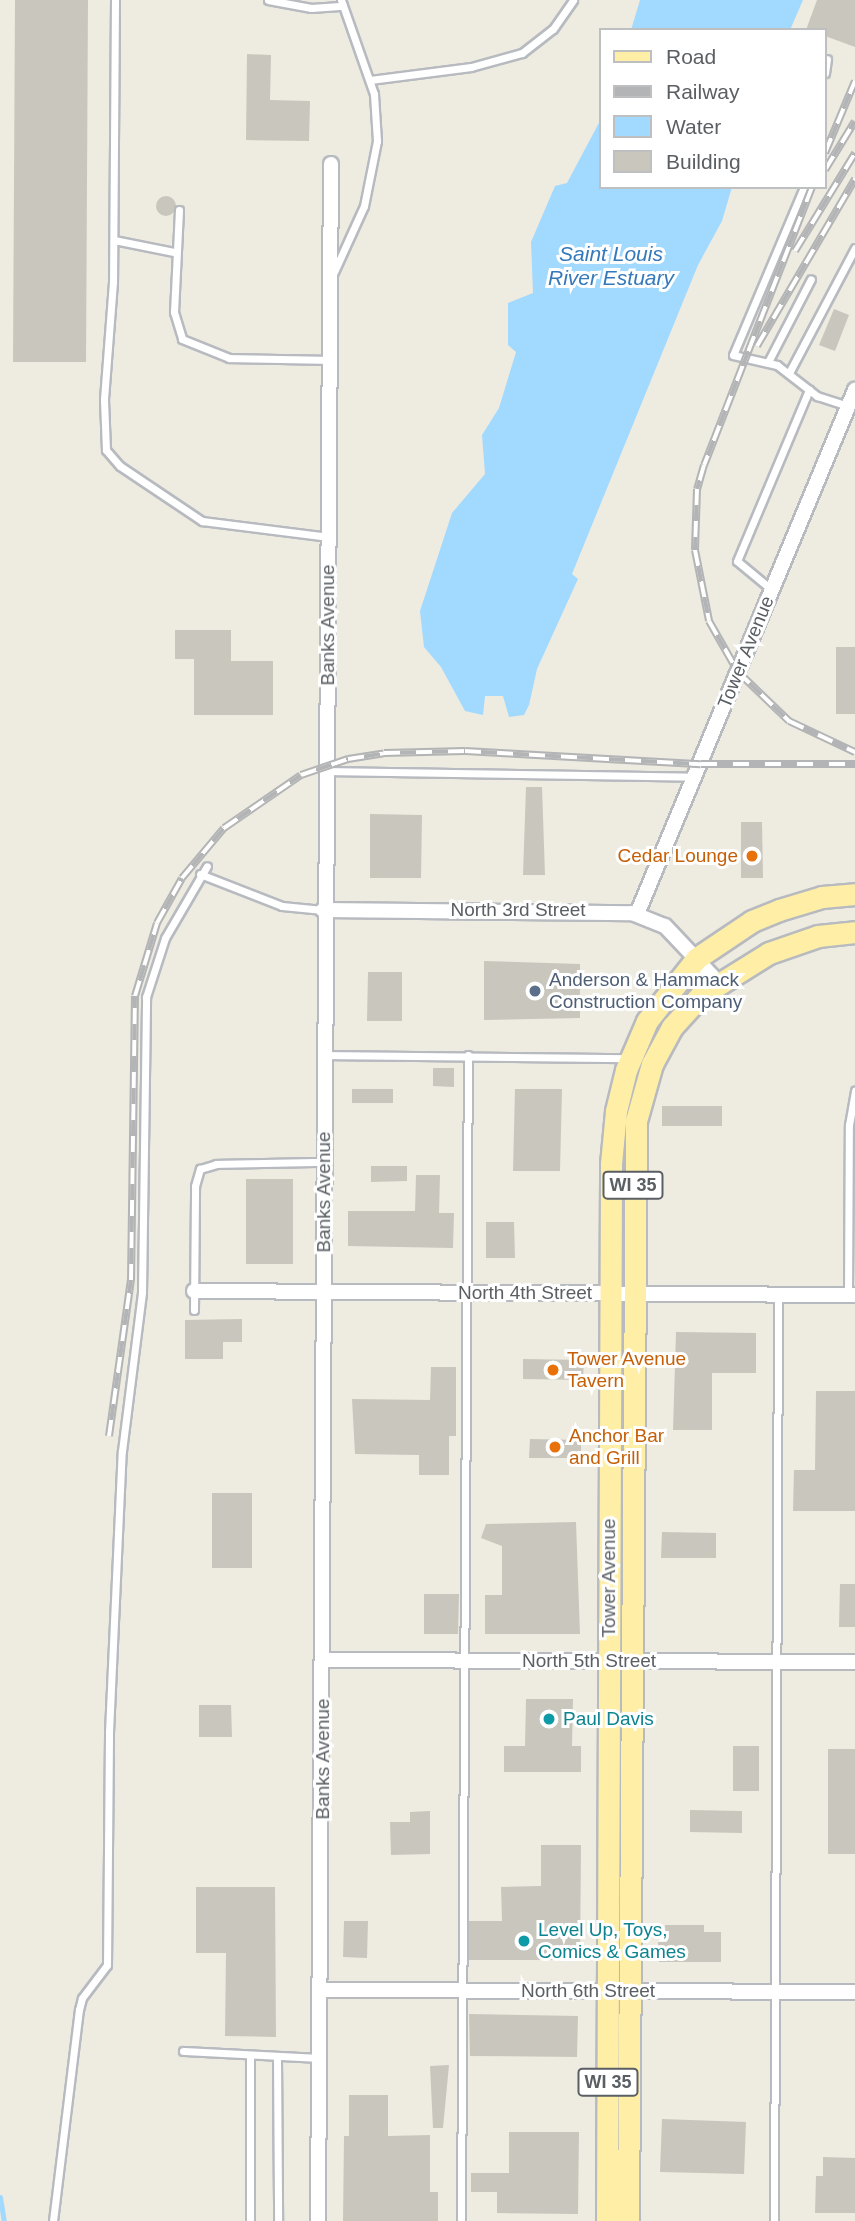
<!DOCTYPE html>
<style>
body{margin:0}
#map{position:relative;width:855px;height:2221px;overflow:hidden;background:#eeebe1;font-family:Helvetica,sans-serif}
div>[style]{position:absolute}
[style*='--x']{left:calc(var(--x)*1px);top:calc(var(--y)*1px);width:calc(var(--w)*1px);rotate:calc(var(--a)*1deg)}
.water>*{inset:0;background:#a1d9ff}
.stream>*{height:5px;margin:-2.5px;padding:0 2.5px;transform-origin:2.5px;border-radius:2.5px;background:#a1d9ff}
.building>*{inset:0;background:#c9c6be}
.round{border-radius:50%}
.roads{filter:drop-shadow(2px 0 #b7babf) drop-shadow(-2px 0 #b7babf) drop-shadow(0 2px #b7babf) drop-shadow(0 -2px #b7babf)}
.lane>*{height:7px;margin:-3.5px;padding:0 3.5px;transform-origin:3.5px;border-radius:3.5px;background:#fff}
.street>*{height:14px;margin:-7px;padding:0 7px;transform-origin:7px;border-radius:7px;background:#fff}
.primary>*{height:21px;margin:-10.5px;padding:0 10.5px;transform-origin:10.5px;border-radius:10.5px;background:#ffeea6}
.rail>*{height:8px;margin-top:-4px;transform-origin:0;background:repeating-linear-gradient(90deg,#fff 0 16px,#b3b4b5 0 32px);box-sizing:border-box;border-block:2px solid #b3b4b5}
.dots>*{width:19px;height:19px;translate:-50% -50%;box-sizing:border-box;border:4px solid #fff;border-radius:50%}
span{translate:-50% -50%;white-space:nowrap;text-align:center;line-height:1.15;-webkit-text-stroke:6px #fff;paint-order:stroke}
.shield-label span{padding:2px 5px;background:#fff;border:2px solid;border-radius:5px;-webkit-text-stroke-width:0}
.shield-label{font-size:18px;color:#5a5f64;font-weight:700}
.street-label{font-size:19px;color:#5a5f64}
.food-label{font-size:19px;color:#c56008}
.right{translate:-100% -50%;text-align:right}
.left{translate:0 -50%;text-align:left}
.service-label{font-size:19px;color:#4e5e75}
.culture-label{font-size:19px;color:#0d838f}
.water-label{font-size:21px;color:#3579ba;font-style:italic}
.legend{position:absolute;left:599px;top:28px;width:228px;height:161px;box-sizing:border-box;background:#fff;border:2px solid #bdbfc1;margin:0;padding:9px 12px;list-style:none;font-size:21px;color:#5a5f64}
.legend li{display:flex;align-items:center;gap:14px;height:35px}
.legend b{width:35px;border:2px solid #bdbfc1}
</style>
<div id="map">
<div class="water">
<i style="clip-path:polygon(640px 0,803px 0,790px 30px,631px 30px)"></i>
<i style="clip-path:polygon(601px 119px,601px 187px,732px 187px,722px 221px,698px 265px,572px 574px,578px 579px,537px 669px,529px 705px,524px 715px,509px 717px,503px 696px,485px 696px,483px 715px,465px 711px,441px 667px,424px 647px,420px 611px,452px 513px,485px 474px,482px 435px,499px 408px,516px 352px,508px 345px,508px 303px,533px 293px,531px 242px,555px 186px,567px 183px)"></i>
</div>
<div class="stream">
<i style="--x:0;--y:2197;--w:24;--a:81"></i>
</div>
<div class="building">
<i style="clip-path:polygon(15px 0,88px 0,86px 362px,13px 362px)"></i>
<i style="clip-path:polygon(817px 0,855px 0,855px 47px,825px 36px,825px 30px,806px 30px)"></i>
<i style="clip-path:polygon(247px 54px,271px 55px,270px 100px,310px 101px,309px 141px,246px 140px)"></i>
<i class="round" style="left:156px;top:196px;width:20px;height:20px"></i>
<i style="clip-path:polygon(834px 309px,849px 315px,835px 351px,819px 345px)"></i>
<i style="clip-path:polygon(175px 630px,231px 630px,231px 661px,273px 661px,273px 715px,194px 715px,194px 659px,175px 659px)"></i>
<i style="clip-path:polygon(836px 647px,855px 647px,855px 714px,836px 714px)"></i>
<i style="clip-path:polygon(526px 787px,542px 787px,545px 875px,523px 875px)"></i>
<i style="clip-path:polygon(370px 814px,422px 815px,421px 878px,370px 878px)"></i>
<i style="clip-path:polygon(741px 822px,762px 822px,763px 878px,741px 878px)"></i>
<i style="clip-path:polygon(484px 961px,580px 964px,580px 1018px,484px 1020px)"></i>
<i style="clip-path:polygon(368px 972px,402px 972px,402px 1021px,367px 1021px)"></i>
<i style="clip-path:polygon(433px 1068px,454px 1068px,454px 1087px,433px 1086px)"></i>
<i style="clip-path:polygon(352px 1089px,393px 1089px,393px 1103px,352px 1103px)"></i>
<i style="clip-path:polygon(515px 1089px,562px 1089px,560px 1171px,513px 1171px)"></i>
<i style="clip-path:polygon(662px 1106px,722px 1106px,722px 1126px,662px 1126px)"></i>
<i style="clip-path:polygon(371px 1166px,407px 1166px,407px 1181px,371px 1182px)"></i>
<i style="clip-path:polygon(416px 1175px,440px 1175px,439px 1213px,454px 1213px,453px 1248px,348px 1246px,348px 1211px,415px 1211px)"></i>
<i style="clip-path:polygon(246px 1179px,293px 1179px,293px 1264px,246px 1264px)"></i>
<i style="clip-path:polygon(486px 1222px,514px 1222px,515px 1258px,486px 1258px)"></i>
<i style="clip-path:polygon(242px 1319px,242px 1342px,223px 1342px,223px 1359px,185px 1359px,185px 1320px)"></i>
<i style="clip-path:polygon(676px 1332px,756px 1333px,756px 1373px,712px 1373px,712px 1430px,673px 1430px)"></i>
<i style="clip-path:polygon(523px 1359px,584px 1360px,583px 1380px,523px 1379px)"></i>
<i style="clip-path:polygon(431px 1367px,456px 1367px,456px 1436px,449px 1436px,449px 1475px,419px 1475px,419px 1455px,355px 1454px,352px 1399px,430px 1400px)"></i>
<i style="clip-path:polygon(816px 1391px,855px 1391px,855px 1511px,793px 1511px,794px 1470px,815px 1470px)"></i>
<i style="clip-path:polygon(530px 1439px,581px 1440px,581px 1458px,529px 1458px)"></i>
<i style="clip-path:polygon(212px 1493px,252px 1493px,252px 1568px,212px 1568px)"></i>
<i style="clip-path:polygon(576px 1522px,580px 1634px,485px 1634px,485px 1595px,502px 1595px,502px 1546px,481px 1538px,486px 1524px)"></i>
<i style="clip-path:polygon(662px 1532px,716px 1533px,716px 1558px,661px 1558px)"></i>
<i style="clip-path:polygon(840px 1584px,855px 1584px,855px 1627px,839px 1627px)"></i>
<i style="clip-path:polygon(424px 1594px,459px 1594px,458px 1634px,424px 1634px)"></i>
<i style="clip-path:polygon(526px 1699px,573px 1699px,572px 1746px,581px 1746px,581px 1772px,504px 1772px,504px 1746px,525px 1746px)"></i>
<i style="clip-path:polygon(199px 1705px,231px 1705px,232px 1737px,199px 1737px)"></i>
<i style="clip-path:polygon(733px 1746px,759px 1746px,759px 1791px,733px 1791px)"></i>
<i style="clip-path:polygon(828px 1749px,855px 1749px,855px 1854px,828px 1854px)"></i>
<i style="clip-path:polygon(690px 1810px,742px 1811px,742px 1833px,690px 1832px)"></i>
<i style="clip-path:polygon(430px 1811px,430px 1854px,391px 1855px,390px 1822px,410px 1822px,410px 1812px)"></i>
<i style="clip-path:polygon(541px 1845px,581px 1845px,580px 1960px,469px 1960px,469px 1921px,502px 1921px,501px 1887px,541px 1886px)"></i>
<i style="clip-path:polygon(196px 1887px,275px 1887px,276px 2037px,225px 2036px,226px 1953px,196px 1953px)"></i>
<i style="clip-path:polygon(344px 1921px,368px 1921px,367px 1958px,343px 1957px)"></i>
<i style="clip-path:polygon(665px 1925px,704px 1925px,704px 1932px,721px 1932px,721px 1962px,659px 1962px,658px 1942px,666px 1942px)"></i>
<i style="clip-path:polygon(469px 2014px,578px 2016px,577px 2057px,470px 2056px)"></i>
<i style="clip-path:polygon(449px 2065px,443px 2128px,433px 2128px,430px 2066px)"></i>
<i style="clip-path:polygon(349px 2095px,388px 2095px,388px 2136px,430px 2135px,430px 2192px,438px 2192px,438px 2221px,343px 2221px,344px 2136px,349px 2136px)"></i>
<i style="clip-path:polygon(662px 2119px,746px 2122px,744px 2174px,660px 2172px)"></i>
<i style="clip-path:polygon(509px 2132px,579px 2132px,578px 2214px,497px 2213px,497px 2192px,471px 2192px,471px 2173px,509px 2173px)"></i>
<i style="clip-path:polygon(823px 2157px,855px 2158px,855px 2213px,815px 2213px,816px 2176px,823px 2176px)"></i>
</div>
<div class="roads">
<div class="lane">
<i style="--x:115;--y:0;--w:282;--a:90.4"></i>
<i style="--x:113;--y:282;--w:118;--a:94.4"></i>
<i style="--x:104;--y:400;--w:50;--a:87.7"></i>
<i style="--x:106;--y:450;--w:21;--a:49"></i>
<i style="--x:120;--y:466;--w:99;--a:33.9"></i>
<i style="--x:202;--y:521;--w:128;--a:7.2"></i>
<i style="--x:268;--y:0;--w:44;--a:10.5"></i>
<i style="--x:311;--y:8;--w:32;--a:-4"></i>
<i style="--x:825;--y:73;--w:14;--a:-82"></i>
<i style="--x:370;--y:80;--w:102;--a:-7.3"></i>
<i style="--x:471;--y:67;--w:53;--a:-15.4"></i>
<i style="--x:522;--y:53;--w:39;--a:-38"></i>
<i style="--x:553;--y:29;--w:35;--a:-55"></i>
<i style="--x:804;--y:187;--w:182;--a:112.9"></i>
<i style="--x:733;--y:355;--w:45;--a:12.8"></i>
<i style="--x:777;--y:365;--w:51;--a:37.8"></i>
<i style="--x:817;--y:396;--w:33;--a:18"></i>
<i style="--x:179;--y:210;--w:102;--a:92.8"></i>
<i style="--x:174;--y:312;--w:28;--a:73"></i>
<i style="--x:182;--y:339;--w:51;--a:22"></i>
<i style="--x:229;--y:358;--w:101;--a:1.1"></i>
<i style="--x:114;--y:240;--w:61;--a:11.3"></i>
<i style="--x:334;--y:272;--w:72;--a:-65.6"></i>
<i style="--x:364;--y:206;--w:66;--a:-78.7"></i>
<i style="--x:377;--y:141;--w:47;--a:-93.7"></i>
<i style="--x:374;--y:94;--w:100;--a:-109.3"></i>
<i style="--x:768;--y:362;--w:93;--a:-62.6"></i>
<i style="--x:789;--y:373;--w:141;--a:-62.2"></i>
<i style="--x:772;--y:590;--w:45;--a:-140.4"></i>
<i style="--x:737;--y:561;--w:186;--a:-67.2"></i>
<i style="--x:328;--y:771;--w:365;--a:0.9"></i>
<i style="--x:200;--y:874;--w:88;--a:21.3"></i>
<i style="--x:282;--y:906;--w:41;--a:5.6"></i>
<i style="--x:324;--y:1055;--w:303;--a:0.6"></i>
<i style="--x:848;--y:1295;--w:170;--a:-89.7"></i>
<i style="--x:849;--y:1125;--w:35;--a:-80"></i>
<i style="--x:194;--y:1310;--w:124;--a:-89.5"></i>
<i style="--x:195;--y:1186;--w:18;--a:-74"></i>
<i style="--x:200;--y:1169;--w:17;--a:-17"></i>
<i style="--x:216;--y:1164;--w:108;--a:-1.1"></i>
<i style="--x:183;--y:2051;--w:138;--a:2.9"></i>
<i style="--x:277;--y:2058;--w:163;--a:89.6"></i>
<i style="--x:53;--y:2221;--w:213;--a:-83"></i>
<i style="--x:79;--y:2010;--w:12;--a:-76"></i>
<i style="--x:82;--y:1998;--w:41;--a:-52.9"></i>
<i style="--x:107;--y:1965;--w:233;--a:-89.5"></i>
<i style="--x:109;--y:1732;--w:281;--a:-87.4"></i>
<i style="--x:122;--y:1451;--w:160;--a:-82.8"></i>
<i style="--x:142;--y:1292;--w:295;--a:-89.2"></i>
<i style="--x:146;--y:997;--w:62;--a:-72.1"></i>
<i style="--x:165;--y:938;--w:83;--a:-59.7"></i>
<i style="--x:250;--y:2221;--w:164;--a:-90"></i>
<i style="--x:461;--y:2221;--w:1166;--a:-89.66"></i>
<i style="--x:774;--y:2221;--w:926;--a:-89.75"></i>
</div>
<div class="street">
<i style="--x:323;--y:910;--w:309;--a:0.6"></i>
<i style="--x:632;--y:913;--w:35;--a:22"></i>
<i style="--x:665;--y:926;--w:77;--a:46.6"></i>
<i style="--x:637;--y:914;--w:568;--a:-67.41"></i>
<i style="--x:194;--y:1291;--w:661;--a:0.35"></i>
<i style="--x:323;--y:1660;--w:532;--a:0.22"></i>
<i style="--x:322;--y:1990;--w:533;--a:0.21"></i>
<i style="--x:318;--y:2221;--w:2057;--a:-89.64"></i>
</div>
<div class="primary">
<i style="--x:607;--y:2221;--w:1057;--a:-89.78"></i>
<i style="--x:611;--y:1164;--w:53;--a:-84.6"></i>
<i style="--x:616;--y:1111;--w:42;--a:-76.3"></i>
<i style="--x:626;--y:1070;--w:53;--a:-66.8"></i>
<i style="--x:647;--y:1021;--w:80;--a:-51.6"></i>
<i style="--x:697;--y:958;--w:66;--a:-33.9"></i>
<i style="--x:752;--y:921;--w:29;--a:-22"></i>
<i style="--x:779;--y:910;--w:45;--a:-16.8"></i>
<i style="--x:822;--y:897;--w:33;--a:-5"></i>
<i style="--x:628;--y:2221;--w:1100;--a:-89.58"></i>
<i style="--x:636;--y:1121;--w:59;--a:-74.3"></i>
<i style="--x:652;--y:1064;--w:42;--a:-61.6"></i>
<i style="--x:672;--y:1027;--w:42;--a:-47.9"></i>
<i style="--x:700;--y:996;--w:81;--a:-31.9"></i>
<i style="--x:769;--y:953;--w:52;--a:-19.1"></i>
<i style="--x:818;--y:936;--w:37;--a:-6"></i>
</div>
</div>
<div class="rail">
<i style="--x:825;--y:153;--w:78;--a:-67.4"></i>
<i style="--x:825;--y:170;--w:57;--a:-58.5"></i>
<i style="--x:812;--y:187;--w:298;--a:111.2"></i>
<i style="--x:704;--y:465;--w:25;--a:106"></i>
<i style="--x:697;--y:489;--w:61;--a:91.9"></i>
<i style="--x:695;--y:550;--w:72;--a:78.8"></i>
<i style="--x:709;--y:621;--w:59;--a:60.4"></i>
<i style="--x:738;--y:672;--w:71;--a:43.9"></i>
<i style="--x:789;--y:721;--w:73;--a:25.2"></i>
<i style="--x:795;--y:251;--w:115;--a:-58.5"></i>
<i style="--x:757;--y:346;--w:194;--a:-59.6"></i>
<i style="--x:109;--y:1436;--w:158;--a:-82"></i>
<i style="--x:131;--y:1280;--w:284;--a:-89.2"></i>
<i style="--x:135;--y:996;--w:76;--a:-73.2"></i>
<i style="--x:157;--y:923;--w:51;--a:-60.9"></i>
<i style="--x:182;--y:878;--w:65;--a:-50"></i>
<i style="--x:224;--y:828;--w:93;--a:-34.5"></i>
<i style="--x:301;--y:775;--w:50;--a:-18.8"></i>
<i style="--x:348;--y:759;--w:36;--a:-9"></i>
<i style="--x:384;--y:753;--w:81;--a:-1.4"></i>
<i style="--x:465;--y:751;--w:236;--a:3.2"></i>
<i style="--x:701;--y:764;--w:154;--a:0"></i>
</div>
<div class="dots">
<i style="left:752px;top:856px;background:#e8710a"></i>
<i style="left:535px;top:991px;background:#5c6f8a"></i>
<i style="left:553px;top:1370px;background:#e8710a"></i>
<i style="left:555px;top:1447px;background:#e8710a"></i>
<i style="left:549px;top:1719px;background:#0f9aa8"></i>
<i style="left:524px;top:1941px;background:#0f9aa8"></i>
</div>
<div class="shield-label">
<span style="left:633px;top:1185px">WI 35</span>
<span style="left:608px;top:2082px">WI 35</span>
</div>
<div class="street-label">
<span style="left:328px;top:625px;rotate:-90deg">Banks Avenue</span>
<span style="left:746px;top:652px;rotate:-68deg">Tower Avenue</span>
<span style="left:518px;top:910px">North 3rd Street</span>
<span style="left:324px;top:1192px;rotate:-90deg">Banks Avenue</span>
<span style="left:525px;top:1293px">North 4th Street</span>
<span style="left:609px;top:1578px;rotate:-90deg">Tower Avenue</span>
<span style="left:589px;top:1661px">North 5th Street</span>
<span style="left:323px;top:1759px;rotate:-90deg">Banks Avenue</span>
<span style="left:588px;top:1991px">North 6th Street</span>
</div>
<div class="food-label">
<span class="right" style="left:738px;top:856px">Cedar Lounge</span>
<span class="left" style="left:567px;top:1370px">Tower Avenue<br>Tavern</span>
<span class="left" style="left:569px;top:1447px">Anchor Bar<br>and Grill</span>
</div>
<div class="service-label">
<span class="left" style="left:549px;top:991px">Anderson &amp; Hammack<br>Construction Company</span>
</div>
<div class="culture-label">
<span class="left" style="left:563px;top:1719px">Paul Davis</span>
<span class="left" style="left:538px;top:1941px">Level Up, Toys,<br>Comics &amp; Games</span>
</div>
<div class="water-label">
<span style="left:611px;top:266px">Saint Louis<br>River Estuary</span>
</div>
<ul class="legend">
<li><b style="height:9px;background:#ffeea6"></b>Road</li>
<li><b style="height:9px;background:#b3b4b5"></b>Railway</li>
<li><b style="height:19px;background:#a1d9ff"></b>Water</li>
<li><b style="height:19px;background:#c9c6be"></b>Building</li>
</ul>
</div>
